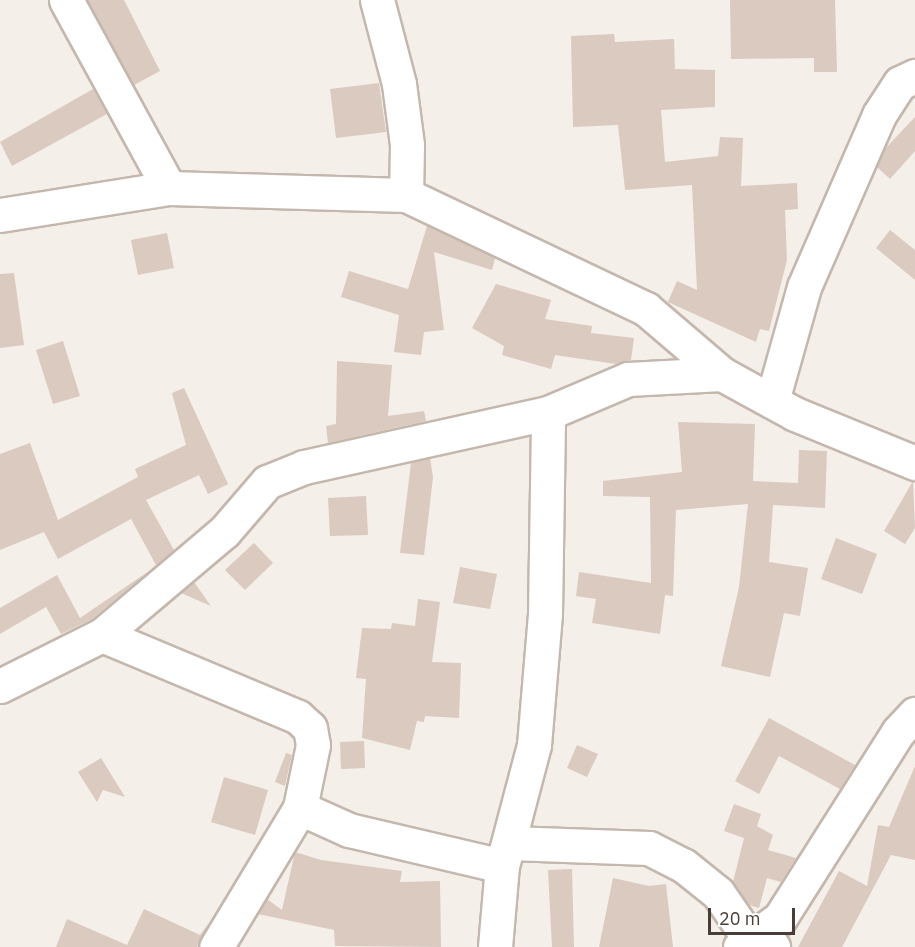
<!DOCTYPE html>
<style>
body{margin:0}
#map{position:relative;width:915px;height:947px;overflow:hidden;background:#f5efe9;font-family:"IBM Plex Sans",sans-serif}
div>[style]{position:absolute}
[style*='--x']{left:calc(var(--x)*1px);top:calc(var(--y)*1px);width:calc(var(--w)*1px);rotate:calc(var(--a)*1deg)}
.building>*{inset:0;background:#dacac0}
.roads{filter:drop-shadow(2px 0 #c4b7ad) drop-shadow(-2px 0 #c4b7ad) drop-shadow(0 2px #c4b7ad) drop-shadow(0 -2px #c4b7ad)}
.street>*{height:33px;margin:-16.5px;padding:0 16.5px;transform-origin:16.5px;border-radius:16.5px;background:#fff}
span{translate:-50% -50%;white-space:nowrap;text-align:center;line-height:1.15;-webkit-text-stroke:6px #fff;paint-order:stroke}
.scale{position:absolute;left:708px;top:908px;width:87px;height:27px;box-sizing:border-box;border:3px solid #493e37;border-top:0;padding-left:8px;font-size:18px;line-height:21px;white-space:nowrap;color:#493e37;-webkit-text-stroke:4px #fff;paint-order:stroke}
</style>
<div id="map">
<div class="building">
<i style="clip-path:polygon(87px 0,124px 0,160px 71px,134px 85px)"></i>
<i style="clip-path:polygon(730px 0,835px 0,837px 72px,814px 72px,814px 58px,731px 59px)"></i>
<i style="clip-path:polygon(614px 34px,615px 42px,674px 39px,675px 69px,715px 70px,715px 107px,661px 110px,665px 162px,718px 156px,720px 137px,743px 138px,741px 186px,797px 183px,798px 209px,785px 210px,787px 260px,769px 331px,760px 329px,756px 342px,668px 302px,677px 281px,697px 290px,692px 185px,625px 190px,618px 125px,573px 127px,571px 36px)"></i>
<i style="clip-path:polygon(379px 83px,386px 132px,336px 138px,330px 89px)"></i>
<i style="clip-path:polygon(93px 89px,107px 114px,12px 166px,0 142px)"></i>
<i style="clip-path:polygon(915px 117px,915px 151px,890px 179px,877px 167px,884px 150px)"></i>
<i style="clip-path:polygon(427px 226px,495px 258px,492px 270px,434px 252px,444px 330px,424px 332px,421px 355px,394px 352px,399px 315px,341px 297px,349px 271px,408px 289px)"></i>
<i style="clip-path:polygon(890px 230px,915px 250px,915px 280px,876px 248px)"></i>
<i style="clip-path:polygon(167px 233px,174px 268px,138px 275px,131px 240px)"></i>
<i style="clip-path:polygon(14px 273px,24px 345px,0 348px,0 274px)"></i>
<i style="clip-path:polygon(496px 284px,551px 300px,545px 319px,592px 326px,591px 333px,634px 338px,631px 360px,616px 364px,555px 355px,551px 369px,502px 355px,504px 346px,472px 328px)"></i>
<i style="clip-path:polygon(63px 341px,80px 396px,53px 404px,36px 350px)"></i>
<i style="clip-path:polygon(337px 361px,392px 365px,388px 416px,424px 411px,426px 421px,328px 443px,326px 426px,336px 424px)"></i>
<i style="clip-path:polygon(184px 388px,228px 484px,208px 494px,199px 475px,146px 500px,174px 550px,156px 565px,131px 519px,58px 559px,44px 532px,0 550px,0 454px,30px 443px,58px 520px,138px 477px,135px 469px,186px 445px,172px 393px)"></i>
<i style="clip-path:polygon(678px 422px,755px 424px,753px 481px,798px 483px,799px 450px,827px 451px,825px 508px,773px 505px,769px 562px,808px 568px,800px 616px,784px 613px,770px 677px,721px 666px,739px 587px,748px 504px,676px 510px,673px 596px,665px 595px,660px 634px,592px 623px,596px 599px,576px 596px,579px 572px,651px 583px,650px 497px,603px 496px,603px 481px,682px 472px)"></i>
<i style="clip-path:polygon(430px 458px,433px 477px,424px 555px,400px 553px,411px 463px)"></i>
<i style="clip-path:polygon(913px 481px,915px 528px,905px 544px,884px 531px)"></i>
<i style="clip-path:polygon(366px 496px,368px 535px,330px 536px,328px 498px)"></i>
<i style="clip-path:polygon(836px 538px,877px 554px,862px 594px,821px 579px)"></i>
<i style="clip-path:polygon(254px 543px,273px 563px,245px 590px,225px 570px)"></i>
<i style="clip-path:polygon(460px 567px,497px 574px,490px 609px,453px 603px)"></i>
<i style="clip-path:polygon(149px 571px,92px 619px,61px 634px,46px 607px,0 634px,0 608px,57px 575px,80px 618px)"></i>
<i style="clip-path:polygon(194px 582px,211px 606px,181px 593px)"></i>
<i style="clip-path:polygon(418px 599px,440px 602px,432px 662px,461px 663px,459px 718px,425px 716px,424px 722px,417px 721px,410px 750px,362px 738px,366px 679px,356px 678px,362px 628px,391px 629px,392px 623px,415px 626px)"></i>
<i style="clip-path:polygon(769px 718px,855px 765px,840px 789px,779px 756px,759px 794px,735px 781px)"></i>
<i style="clip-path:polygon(364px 741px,365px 768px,341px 769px,340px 742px)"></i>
<i style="clip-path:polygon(577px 745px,598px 754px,587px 777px,567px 768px)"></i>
<i style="clip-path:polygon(286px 753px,292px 755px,285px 786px,275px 782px)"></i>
<i style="clip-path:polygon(101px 758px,125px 797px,103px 790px,97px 802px,78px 772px)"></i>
<i style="clip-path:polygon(915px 766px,915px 860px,891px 855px,842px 947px,798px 947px,839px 871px,867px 886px,878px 825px,889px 827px)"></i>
<i style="clip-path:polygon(224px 777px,268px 790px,255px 835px,211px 822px)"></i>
<i style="clip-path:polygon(734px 804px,761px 814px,757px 826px,773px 835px,768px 850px,796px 858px,781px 882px,767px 878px,759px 908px,749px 905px,733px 882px,744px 838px,724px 831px)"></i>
<i style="clip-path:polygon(295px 852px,321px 860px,402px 871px,400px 882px,440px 881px,441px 947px,335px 946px,334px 930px,258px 914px,267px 899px,282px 910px)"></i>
<i style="clip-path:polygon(572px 869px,574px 947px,552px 947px,548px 870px)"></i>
<i style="clip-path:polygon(613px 878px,649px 886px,666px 884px,673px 947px,599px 947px)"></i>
<i style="clip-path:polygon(144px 909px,200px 935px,208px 924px,197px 947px,56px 947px,67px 919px,127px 945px)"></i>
</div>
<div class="roads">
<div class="street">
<i style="--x:66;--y:0;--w:214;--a:61.3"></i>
<i style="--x:377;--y:0;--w:87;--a:75.3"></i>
<i style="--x:399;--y:84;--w:62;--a:82.5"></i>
<i style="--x:407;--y:145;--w:50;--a:91.1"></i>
<i style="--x:0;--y:215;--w:171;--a:-9.1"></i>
<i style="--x:169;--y:188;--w:237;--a:1.7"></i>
<i style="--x:406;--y:195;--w:266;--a:25.4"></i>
<i style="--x:646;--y:309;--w:100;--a:40.5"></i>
<i style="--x:722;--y:374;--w:83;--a:28.7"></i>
<i style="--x:795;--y:414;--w:130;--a:22.2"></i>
<i style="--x:772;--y:401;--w:118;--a:-74.3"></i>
<i style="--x:804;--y:287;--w:188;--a:-66.4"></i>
<i style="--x:879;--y:115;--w:38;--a:-57"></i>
<i style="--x:900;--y:83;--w:17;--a:-25"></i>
<i style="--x:102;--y:635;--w:212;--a:22.7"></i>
<i style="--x:298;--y:717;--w:16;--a:43"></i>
<i style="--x:310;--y:728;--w:17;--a:80"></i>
<i style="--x:313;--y:745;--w:64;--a:101.7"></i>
<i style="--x:300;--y:808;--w:162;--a:121.1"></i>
<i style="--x:0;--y:686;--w:114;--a:-26.6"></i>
<i style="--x:102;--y:635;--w:160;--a:-40.2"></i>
<i style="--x:224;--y:532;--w:66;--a:-49.3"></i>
<i style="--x:267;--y:482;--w:40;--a:-22"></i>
<i style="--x:304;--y:467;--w:250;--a:-12.5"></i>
<i style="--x:548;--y:413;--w:87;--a:-23"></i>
<i style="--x:628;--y:379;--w:94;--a:-3"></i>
<i style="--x:300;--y:808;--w:54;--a:24.2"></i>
<i style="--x:349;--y:830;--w:157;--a:13.2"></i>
<i style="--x:510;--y:843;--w:139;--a:2.1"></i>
<i style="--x:649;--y:848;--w:38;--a:27"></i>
<i style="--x:683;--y:865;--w:45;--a:38.7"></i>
<i style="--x:718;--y:893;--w:58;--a:55.5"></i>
<i style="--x:751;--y:941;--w:23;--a:15"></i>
<i style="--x:495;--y:947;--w:81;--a:-85.1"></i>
<i style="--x:502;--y:866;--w:125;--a:-75.2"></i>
<i style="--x:534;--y:745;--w:132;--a:-85.2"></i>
<i style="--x:545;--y:613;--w:200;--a:-89.1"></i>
<i style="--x:740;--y:947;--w:49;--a:-35.9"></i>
<i style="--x:780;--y:918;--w:220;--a:-57.6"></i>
<i style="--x:898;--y:732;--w:25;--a:-47"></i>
</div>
</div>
<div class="scale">20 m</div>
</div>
